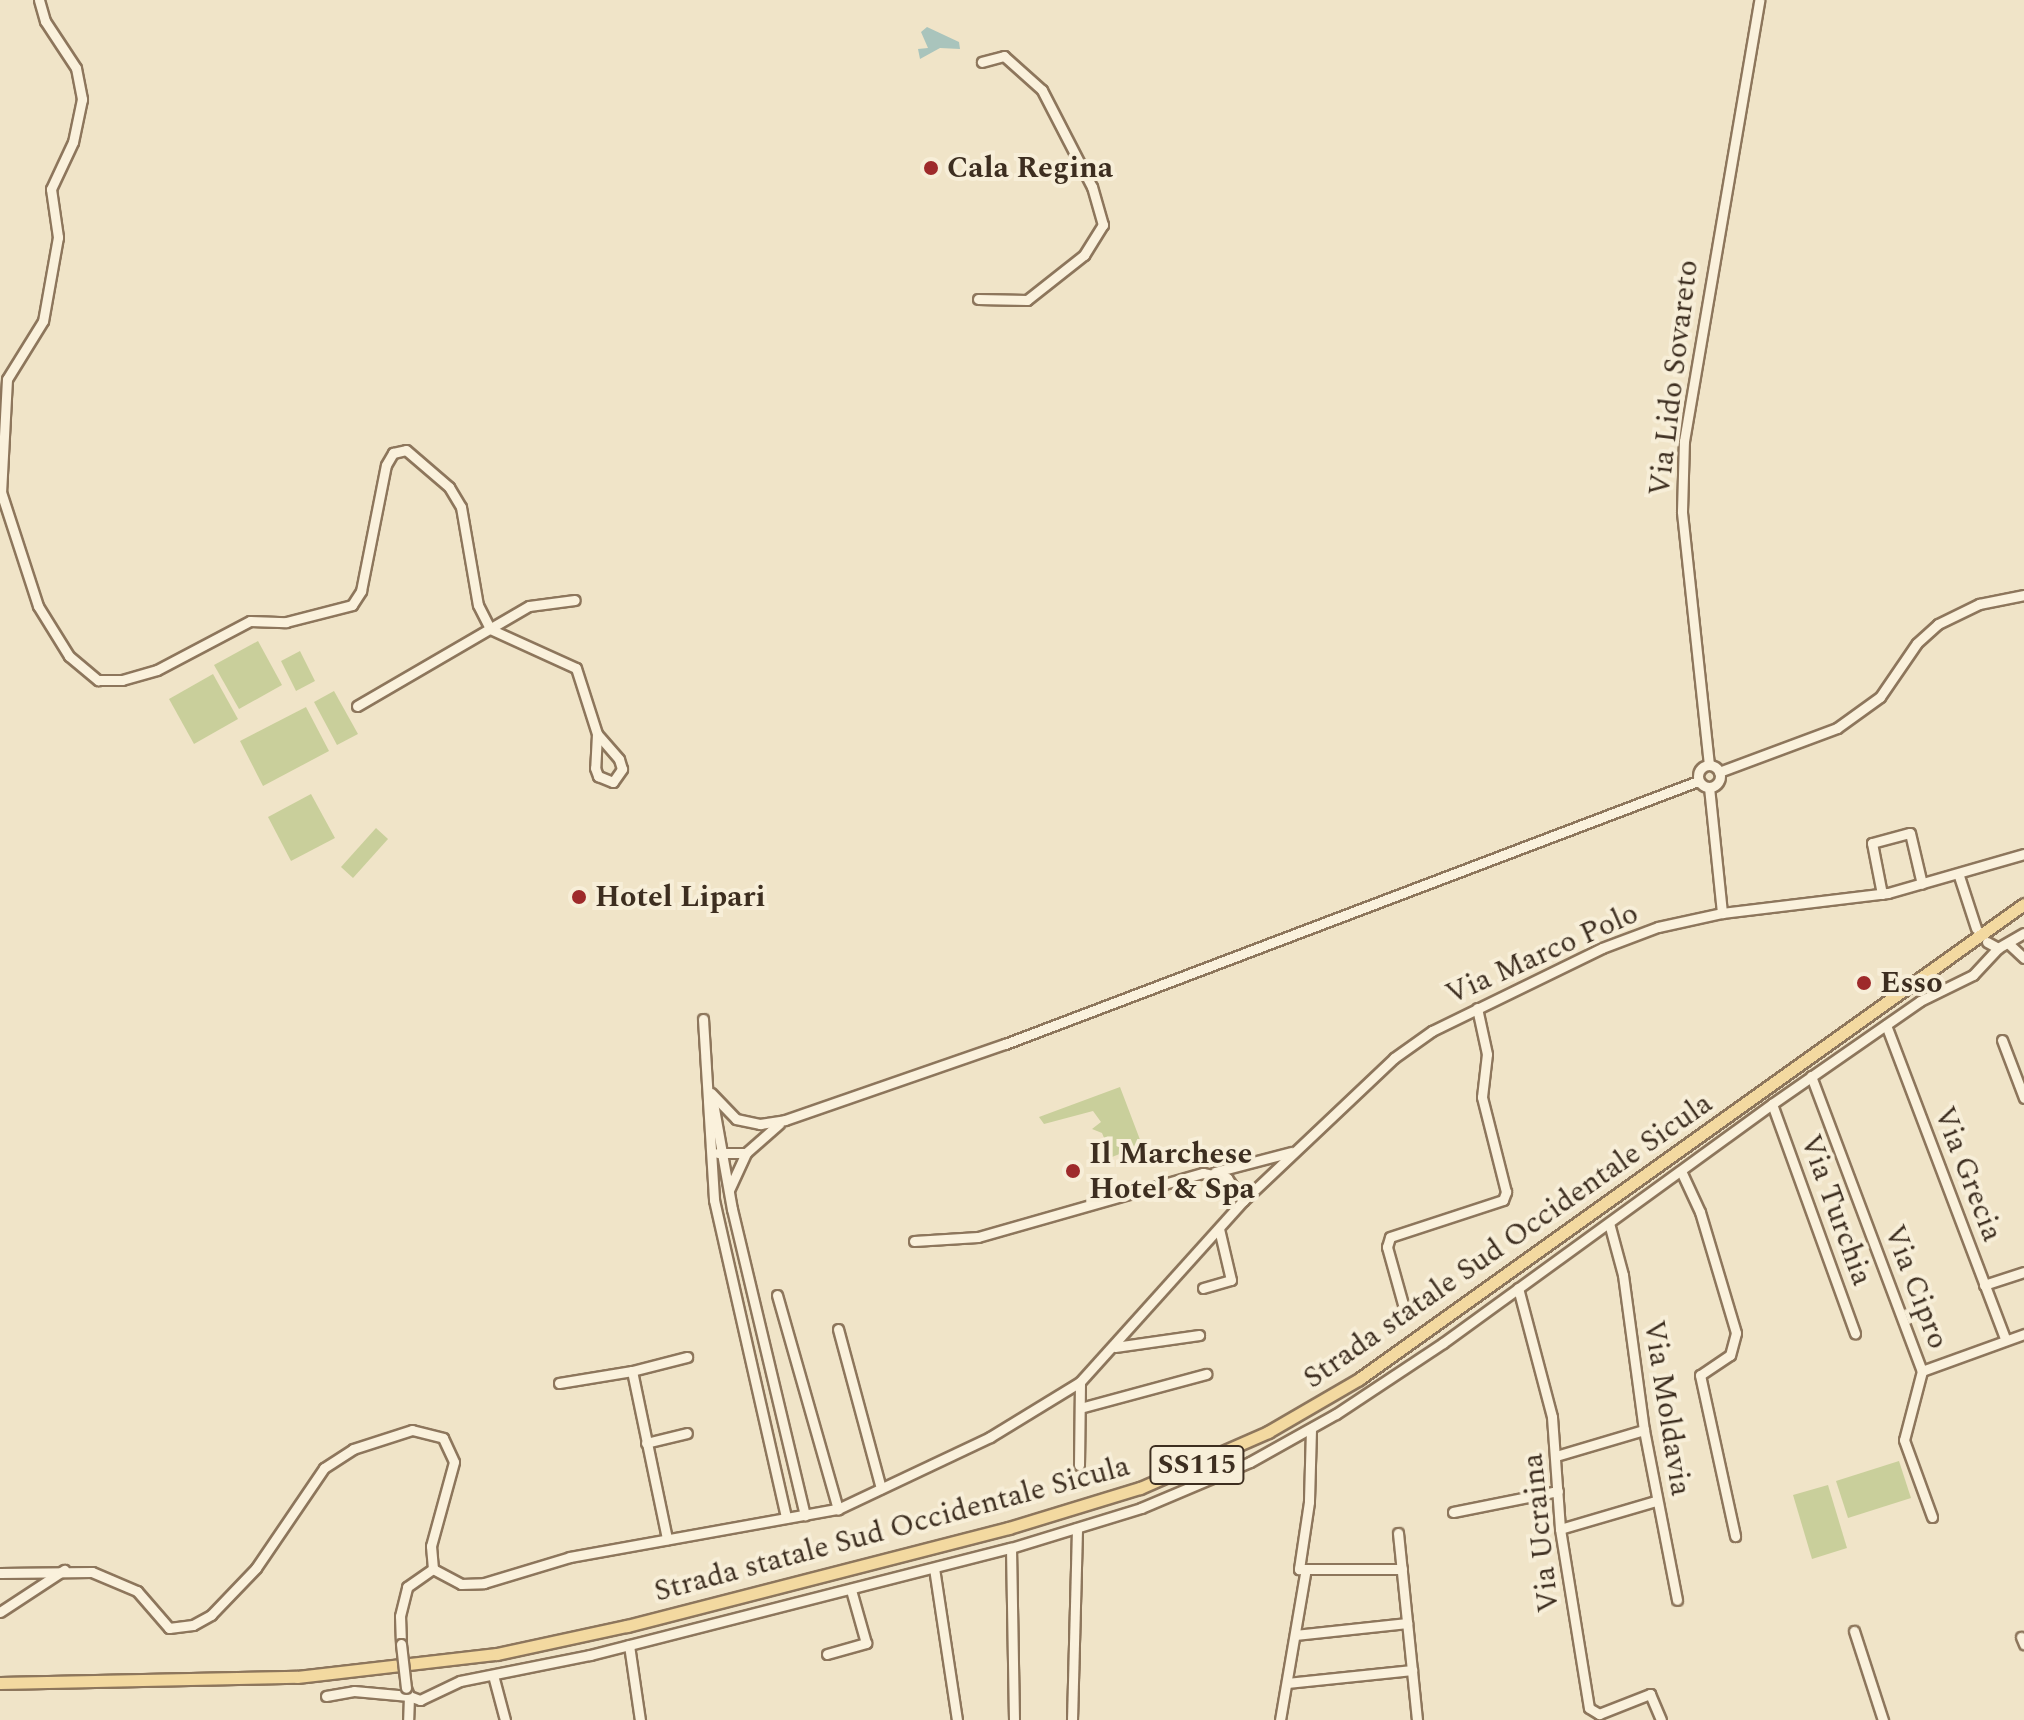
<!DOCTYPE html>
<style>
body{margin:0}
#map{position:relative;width:2024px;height:1720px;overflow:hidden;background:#f0e4c8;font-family:Spectral,serif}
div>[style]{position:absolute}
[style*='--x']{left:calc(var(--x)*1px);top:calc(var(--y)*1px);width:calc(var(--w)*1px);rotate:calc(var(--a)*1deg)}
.green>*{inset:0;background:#c9cf9b}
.water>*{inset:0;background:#a9c4bc}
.roads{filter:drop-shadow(2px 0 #8d765c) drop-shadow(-2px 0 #8d765c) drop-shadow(0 2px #8d765c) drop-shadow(0 -2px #8d765c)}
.minor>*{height:9px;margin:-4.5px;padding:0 4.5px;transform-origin:4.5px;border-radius:4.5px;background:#faf1dc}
.minor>.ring{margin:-4.5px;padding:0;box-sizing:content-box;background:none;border:9px solid #faf1dc;border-radius:50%}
.major>*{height:11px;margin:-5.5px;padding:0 5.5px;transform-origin:5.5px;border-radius:5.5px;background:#f3d9a0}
.bridges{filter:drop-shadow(2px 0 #8d765c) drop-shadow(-2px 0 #8d765c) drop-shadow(0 2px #8d765c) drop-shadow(0 -2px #8d765c)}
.minor-bridge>*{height:9px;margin:-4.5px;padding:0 4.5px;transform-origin:4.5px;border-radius:4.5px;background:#faf1dc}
.dots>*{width:22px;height:22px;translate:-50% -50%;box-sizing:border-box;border:4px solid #f7eed8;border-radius:50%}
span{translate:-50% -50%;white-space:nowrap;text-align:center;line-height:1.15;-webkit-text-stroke:8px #f7eed8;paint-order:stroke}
.shield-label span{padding:2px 6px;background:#f7eed8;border:2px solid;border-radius:6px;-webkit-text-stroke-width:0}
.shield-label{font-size:28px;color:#3d2e20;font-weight:700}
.poi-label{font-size:30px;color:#3d2e20;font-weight:700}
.left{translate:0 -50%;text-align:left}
.street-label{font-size:30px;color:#3d2e20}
</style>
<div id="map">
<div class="green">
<i style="clip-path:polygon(258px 641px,282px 685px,239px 709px,214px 665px)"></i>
<i style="clip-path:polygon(300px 651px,315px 681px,296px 691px,281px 661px)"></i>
<i style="clip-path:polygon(213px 674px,238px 719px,194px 744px,169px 699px)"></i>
<i style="clip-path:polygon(334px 691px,358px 734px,337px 745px,314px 702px)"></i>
<i style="clip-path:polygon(306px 707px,329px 751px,263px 786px,240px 741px)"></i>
<i style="clip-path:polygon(311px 794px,335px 838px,291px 861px,268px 817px)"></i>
<i style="clip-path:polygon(376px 828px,388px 839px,353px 878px,341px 867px)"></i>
<i style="clip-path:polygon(1120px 1087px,1142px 1145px,1112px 1157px,1102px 1133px,1092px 1129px,1101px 1122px,1093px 1111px,1044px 1124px,1039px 1117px)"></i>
<i style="clip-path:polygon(1899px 1461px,1911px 1498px,1848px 1518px,1836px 1481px)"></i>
<i style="clip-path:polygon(1828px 1485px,1847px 1548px,1812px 1559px,1793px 1495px)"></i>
</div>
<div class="water">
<i style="clip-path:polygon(927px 27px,959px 42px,960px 49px,940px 48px,920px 59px,918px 49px,928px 48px,921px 32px)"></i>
</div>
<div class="roads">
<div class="minor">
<i style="--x:39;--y:0;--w:22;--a:74"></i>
<i style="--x:45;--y:21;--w:56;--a:56.6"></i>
<i style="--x:76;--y:68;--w:32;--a:79"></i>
<i style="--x:82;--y:99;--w:44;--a:101.8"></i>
<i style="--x:73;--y:142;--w:52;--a:115.1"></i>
<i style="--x:51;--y:189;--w:49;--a:81.7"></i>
<i style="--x:58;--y:237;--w:85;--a:100.1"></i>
<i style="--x:43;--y:321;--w:68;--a:121.8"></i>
<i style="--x:7;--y:379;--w:113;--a:93"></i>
<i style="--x:1;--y:492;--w:120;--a:72"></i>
<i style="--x:38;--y:606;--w:59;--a:58.2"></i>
<i style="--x:69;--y:656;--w:38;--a:40"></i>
<i style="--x:98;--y:680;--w:24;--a:0"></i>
<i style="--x:122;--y:680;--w:36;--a:-16"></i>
<i style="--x:157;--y:670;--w:105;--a:-27.8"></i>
<i style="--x:250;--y:621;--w:36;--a:2"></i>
<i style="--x:286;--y:622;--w:68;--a:-14.4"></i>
<i style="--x:352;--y:605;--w:17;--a:-57"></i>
<i style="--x:361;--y:591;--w:128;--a:-78.8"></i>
<i style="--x:386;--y:465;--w:14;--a:-60"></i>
<i style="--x:393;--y:453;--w:13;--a:-13"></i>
<i style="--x:406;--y:450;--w:57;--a:40.7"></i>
<i style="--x:449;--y:487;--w:23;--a:59"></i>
<i style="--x:461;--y:507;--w:99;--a:80.2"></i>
<i style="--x:478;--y:605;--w:27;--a:63"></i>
<i style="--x:490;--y:629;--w:94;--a:24.4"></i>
<i style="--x:576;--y:668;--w:69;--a:72.3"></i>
<i style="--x:597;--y:734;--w:34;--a:93"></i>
<i style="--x:595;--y:768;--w:9;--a:69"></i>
<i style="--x:598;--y:776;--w:16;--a:22"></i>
<i style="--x:613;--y:782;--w:16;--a:-55"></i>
<i style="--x:622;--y:769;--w:10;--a:-107"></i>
<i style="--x:619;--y:759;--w:33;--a:-131"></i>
<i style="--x:978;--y:299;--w:49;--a:1.2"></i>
<i style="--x:1027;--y:300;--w:73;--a:-38.3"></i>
<i style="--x:1084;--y:255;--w:36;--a:-58"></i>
<i style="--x:1103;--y:225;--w:40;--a:-106"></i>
<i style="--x:1092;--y:187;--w:109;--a:-117.3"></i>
<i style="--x:1042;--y:90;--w:51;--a:-138.2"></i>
<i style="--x:1004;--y:56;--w:23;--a:165"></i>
<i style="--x:357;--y:706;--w:199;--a:-30.2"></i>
<i style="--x:529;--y:606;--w:46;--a:-7.4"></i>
<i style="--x:1709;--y:765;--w:255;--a:-96.1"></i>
<i style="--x:1682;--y:511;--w:70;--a:-88.4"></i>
<i style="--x:1684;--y:441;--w:447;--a:-80.3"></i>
<i class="ring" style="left:1698px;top:765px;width:13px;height:13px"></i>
<i style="--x:1719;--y:772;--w:126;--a:-20.4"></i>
<i style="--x:1837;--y:728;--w:53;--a:-35.8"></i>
<i style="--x:1880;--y:697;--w:65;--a:-55.6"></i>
<i style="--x:1917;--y:643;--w:28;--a:-42"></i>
<i style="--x:1938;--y:624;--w:46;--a:-26"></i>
<i style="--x:1979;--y:604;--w:46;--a:-11.3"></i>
<i style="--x:1709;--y:787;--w:127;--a:84.1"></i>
<i style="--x:1959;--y:876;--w:55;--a:71.9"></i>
<i style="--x:1882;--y:894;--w:52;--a:-101.1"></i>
<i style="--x:1872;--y:843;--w:39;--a:-15"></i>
<i style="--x:1910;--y:833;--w:52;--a:76.8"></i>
<i style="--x:1987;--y:942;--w:13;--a:29"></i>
<i style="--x:2010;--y:945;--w:19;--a:43"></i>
<i style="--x:703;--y:1019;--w:181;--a:86.5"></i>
<i style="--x:714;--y:1200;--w:326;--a:77.2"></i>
<i style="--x:1886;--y:1025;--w:336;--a:69.2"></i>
<i style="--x:2002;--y:1040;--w:62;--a:69.2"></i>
<i style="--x:1811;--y:1076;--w:315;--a:69.4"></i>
<i style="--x:1922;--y:1371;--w:71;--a:104.6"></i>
<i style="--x:1904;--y:1440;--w:82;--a:70"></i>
<i style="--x:711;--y:1093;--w:36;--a:46"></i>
<i style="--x:736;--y:1119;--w:25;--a:12"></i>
<i style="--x:760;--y:1124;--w:25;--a:-9"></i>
<i style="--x:785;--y:1120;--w:233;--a:-19.1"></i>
<i style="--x:1005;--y:1044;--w:741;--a:-20.78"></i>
<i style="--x:712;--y:1097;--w:114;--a:79.9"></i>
<i style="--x:732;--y:1209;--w:315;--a:76.6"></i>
<i style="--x:1772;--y:1104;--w:244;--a:70.1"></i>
<i style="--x:718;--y:1153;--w:28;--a:0"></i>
<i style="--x:1681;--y:1171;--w:45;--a:65.1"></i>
<i style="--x:1700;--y:1212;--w:126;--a:73.4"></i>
<i style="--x:1736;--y:1333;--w:23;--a:105"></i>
<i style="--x:1730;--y:1355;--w:36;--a:146"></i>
<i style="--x:1700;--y:1375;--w:165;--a:77.7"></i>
<i style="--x:1215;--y:1172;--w:79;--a:-14.7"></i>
<i style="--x:729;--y:1190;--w:41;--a:-65.3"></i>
<i style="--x:746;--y:1153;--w:44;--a:-41.3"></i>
<i style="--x:1609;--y:1223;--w:54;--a:74.9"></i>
<i style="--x:1623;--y:1275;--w:156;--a:82.3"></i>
<i style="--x:1644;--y:1430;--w:173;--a:79"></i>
<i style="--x:914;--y:1241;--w:64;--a:-3.6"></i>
<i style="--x:978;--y:1237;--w:234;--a:-15.9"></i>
<i style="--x:1203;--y:1173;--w:25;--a:12"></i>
<i style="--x:1227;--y:1178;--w:28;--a:55"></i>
<i style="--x:1984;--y:1285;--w:42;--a:-18"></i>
<i style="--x:1203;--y:1288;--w:29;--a:-16"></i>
<i style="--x:1231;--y:1280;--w:52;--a:-103.2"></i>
<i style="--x:1518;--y:1288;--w:133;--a:75.2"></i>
<i style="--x:1552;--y:1417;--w:112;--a:85.9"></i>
<i style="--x:1560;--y:1529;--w:181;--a:80.8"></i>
<i style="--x:1589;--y:1708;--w:12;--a:31"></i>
<i style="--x:1599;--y:1714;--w:55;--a:-21.4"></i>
<i style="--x:1650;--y:1694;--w:28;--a:67"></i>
<i style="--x:777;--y:1295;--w:223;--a:74.1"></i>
<i style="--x:1406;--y:1315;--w:71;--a:-105.6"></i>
<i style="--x:1387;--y:1247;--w:10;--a:-73"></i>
<i style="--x:1390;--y:1237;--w:119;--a:-18.1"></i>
<i style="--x:1503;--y:1200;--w:9;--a:-69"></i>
<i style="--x:1506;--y:1192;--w:98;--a:-104.2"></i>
<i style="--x:1482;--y:1097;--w:43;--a:-83.4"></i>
<i style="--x:1487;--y:1054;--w:47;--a:-102.3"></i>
<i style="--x:838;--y:1329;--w:165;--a:74.9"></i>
<i style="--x:1115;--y:1347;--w:85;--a:-8.1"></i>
<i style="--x:632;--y:1371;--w:57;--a:-14.3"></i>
<i style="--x:1922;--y:1371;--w:109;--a:-19.9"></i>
<i style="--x:559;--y:1383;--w:74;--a:-9.3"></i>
<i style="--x:632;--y:1371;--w:172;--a:78.2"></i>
<i style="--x:1080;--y:1408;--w:131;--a:-15.1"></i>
<i style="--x:1311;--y:1429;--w:73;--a:91.6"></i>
<i style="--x:1309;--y:1502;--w:68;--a:98.5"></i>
<i style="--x:1299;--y:1569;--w:103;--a:0"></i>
<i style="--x:646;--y:1443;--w:42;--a:-13.7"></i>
<i style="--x:1556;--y:1456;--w:92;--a:-16.5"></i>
<i style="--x:1079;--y:1465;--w:83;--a:-89.3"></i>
<i style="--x:1453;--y:1512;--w:107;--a:-11.3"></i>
<i style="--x:1560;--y:1529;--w:100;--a:-16.3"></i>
<i style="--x:1398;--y:1533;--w:188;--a:84.2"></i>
<i style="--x:1011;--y:1548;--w:172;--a:89"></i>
<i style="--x:934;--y:1568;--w:154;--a:81.4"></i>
<i style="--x:433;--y:1569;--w:32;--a:28"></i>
<i style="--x:461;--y:1584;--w:23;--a:-2"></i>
<i style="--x:484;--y:1583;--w:90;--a:-16.8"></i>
<i style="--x:570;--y:1557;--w:272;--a:-10.2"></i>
<i style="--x:838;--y:1509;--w:168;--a:-25.3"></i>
<i style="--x:990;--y:1437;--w:105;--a:-31.4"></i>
<i style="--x:1080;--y:1382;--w:244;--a:-48"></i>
<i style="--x:1243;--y:1201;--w:208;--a:-43.4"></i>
<i style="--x:1394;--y:1058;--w:47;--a:-35.4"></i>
<i style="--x:1432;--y:1031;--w:189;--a:-26"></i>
<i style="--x:1602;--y:948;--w:60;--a:-20.6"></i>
<i style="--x:1658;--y:927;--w:66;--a:-12.3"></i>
<i style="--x:1722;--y:913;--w:167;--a:-6.9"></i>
<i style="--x:1888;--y:893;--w:141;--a:-16"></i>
<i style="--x:0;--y:1573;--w:92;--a:-0.6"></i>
<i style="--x:92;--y:1572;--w:49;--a:22.9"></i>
<i style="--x:137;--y:1591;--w:49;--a:49.1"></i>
<i style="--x:169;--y:1628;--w:24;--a:-7"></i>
<i style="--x:193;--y:1625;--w:21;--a:-29"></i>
<i style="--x:211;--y:1615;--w:65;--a:-46.2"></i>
<i style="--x:256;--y:1568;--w:121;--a:-55.8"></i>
<i style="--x:324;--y:1468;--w:35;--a:-33"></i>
<i style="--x:353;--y:1449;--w:62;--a:-17.9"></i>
<i style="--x:412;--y:1430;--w:32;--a:14"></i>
<i style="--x:443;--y:1438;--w:26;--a:65"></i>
<i style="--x:454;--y:1462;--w:87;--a:105.3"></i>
<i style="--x:431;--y:1546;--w:23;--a:85"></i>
<i style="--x:0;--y:1612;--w:77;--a:-33.3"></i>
<i style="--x:1854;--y:1631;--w:94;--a:72"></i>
<i style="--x:1295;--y:1635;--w:113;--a:-6.1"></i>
<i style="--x:2021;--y:1637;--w:8;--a:67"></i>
<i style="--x:401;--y:1644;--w:28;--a:-92"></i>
<i style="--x:400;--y:1616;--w:30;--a:-76"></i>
<i style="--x:407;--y:1587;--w:32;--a:-35"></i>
<i style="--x:629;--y:1645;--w:76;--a:81.7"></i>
<i style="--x:827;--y:1654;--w:41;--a:-15.8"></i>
<i style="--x:866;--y:1643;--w:55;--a:-105.8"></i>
<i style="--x:493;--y:1675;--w:47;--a:75.1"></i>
<i style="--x:1287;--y:1683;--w:126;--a:-5.9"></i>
<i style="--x:406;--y:1688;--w:9;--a:69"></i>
<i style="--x:409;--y:1696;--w:12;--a:20"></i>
<i style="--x:420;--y:1700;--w:44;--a:-25.4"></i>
<i style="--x:460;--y:1681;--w:133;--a:-11.3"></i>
<i style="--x:590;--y:1655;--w:434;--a:-14.3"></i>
<i style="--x:1011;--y:1548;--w:136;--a:-17.1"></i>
<i style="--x:1141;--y:1508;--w:118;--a:-22.9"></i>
<i style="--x:1250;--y:1462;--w:98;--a:-29.2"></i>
<i style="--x:1336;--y:1414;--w:128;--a:-33.6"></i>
<i style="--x:1443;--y:1343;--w:407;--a:-36"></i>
<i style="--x:1772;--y:1104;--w:180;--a:-34.8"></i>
<i style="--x:1920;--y:1001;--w:59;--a:-26.1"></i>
<i style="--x:1973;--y:975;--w:37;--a:-47"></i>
<i style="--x:1998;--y:948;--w:30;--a:-30"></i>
<i style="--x:326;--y:1696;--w:28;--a:-10"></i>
<i style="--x:354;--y:1691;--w:55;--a:5.2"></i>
<i style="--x:409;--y:1696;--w:24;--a:92"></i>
<i style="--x:1072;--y:1720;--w:192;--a:-88.5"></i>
<i style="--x:1280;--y:1720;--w:149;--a:-80.3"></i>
</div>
<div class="major">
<i style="--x:0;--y:1683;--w:297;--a:-1.2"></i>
<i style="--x:297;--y:1677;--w:201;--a:-6.6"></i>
<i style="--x:497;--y:1654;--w:133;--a:-12.2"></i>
<i style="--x:627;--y:1626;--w:394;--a:-14.4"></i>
<i style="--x:1009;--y:1528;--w:137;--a:-17"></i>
<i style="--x:1140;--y:1488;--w:140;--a:-23.6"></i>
<i style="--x:1268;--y:1432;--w:105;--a:-30.2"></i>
<i style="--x:1359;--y:1379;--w:817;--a:-35.54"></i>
</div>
</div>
<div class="bridges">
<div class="minor-bridge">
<i style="--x:401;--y:1644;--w:44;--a:83.5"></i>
</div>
</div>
<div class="dots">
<i style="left:931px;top:168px;background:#9e2a2b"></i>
<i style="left:579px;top:897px;background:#9e2a2b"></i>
<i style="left:1864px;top:983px;background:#9e2a2b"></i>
<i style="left:1073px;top:1171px;background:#9e2a2b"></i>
</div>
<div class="shield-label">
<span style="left:1197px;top:1465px">SS115</span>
</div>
<div class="poi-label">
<span class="left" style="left:947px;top:168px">Cala Regina</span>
<span class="left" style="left:595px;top:897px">Hotel Lipari</span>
<span class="left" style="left:1880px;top:983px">Esso</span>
<span class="left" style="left:1089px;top:1171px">Il Marchese<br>Hotel &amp; Spa</span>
</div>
<div class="street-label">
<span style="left:1674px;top:378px;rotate:-83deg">Via Lido Sovareto</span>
<span style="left:1542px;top:954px;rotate:-24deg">Via Marco Polo</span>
<span style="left:1968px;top:1174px;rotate:69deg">Via Grecia</span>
<span style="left:1836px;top:1210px;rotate:70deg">Via Turchia</span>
<span style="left:1508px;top:1241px;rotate:-35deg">Strada statale Sud Occidentale Sicula</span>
<span style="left:1916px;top:1287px;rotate:69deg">Via Cipro</span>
<span style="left:1667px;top:1408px;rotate:81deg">Via Moldavia</span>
<span style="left:892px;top:1529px;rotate:-15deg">Strada statale Sud Occidentale Sicula</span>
<span style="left:1541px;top:1533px;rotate:-96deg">Via Ucraina</span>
</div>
</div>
